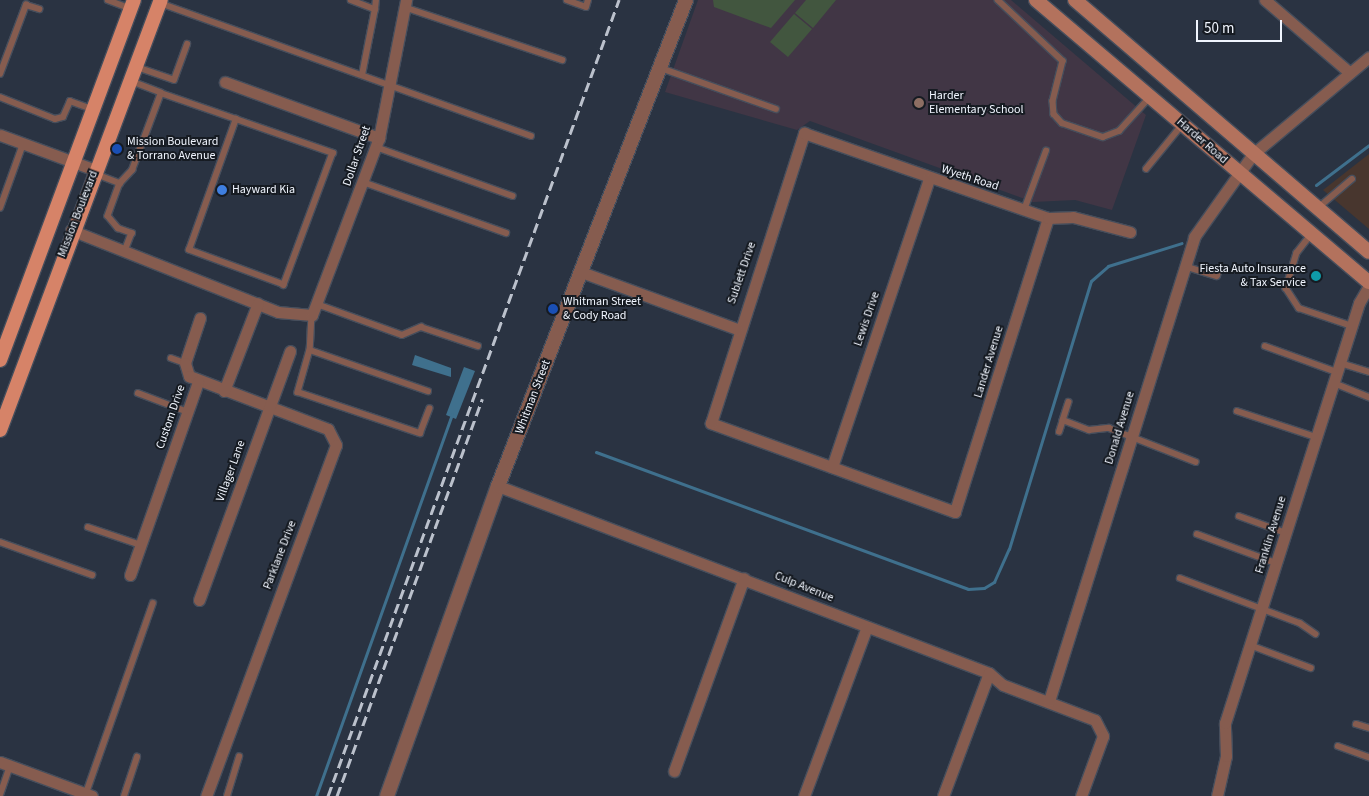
<!DOCTYPE html>
<style>
body{margin:0}
#map{position:relative;width:1369px;height:796px;overflow:hidden;background:#2a3342;font-family:"Source Sans 3",sans-serif}
div>[style]{position:absolute}
[style*='--x']{left:calc(var(--x)*1px);top:calc(var(--y)*1px);width:calc(var(--w)*1px);rotate:calc(var(--a)*1deg)}
.commercial>*{inset:0;background:#48362e}
.education>*{inset:0;background:#413645}
.green>*{inset:0;background:#42563f}
.water>*{inset:0;background:#3f708d}
.stream>*{height:3px;margin:-1.5px;padding:0 1.5px;transform-origin:1.5px;border-radius:1.5px;background:#3f708d}
.roads{filter:drop-shadow(1px 0 #464e5c) drop-shadow(-1px 0 #464e5c) drop-shadow(0 1px #464e5c) drop-shadow(0 -1px #464e5c)}
.service>*{height:5.5px;margin:-2.75px;padding:0 2.75px;transform-origin:2.75px;border-radius:2.75px;background:#865c4f}
.minor>*{height:11px;margin:-5.5px;padding:0 5.5px;transform-origin:5.5px;border-radius:5.5px;background:#865c4f}
.tertiary>*{height:14px;margin:-7px;padding:0 7px;transform-origin:7px;border-radius:7px;background:#865c4f}
.secondary>*{height:14px;margin:-7px;padding:0 7px;transform-origin:7px;border-radius:7px;background:#b3725d}
.primary>*{height:14px;margin:-7px;padding:0 7px;transform-origin:7px;border-radius:7px;background:#d68368}
.rail>*{height:3px;margin-top:-1.5px;transform-origin:0;background:repeating-linear-gradient(90deg,#bbc1cc 0 10px,transparent 0 15px)}
.dots>*{width:14px;height:14px;translate:-50% -50%;box-sizing:border-box;border:2px solid #161b22;border-radius:50%}
span{translate:-50% -50%;white-space:nowrap;text-align:center;line-height:1.15;-webkit-text-stroke:4px #161b22;paint-order:stroke}
.poi-label{font-size:12px;color:#f0f5fe}
.left{translate:0 -50%;text-align:left}
.right{translate:-100% -50%;text-align:right}
.street-label{font-size:12px;color:#f0f5fe}
.scale{position:absolute;left:1196px;top:20px;width:86px;height:22px;box-sizing:border-box;border:2px solid #f0f5fe;border-top:0;padding-left:6px;font-size:15px;line-height:18px;white-space:nowrap;color:#f0f5fe;-webkit-text-stroke:4px #161b22;paint-order:stroke}
</style>
<div id="map">
<div class="commercial">
<i style="clip-path:polygon(1369px 154px,1369px 229px,1323px 190px)"></i>
</div>
<div class="education">
<i style="clip-path:polygon(698px 0,1011px 0,1146px 115px,1112px 210px,1075px 200px,1033px 202px,810px 121px,797px 130px,665px 92px)"></i>
</div>
<div class="green">
<i style="clip-path:polygon(713px 0,795px 0,771px 28px,714px 7px)"></i>
<i style="clip-path:polygon(806px 0,836px 0,813px 28px,795px 13px)"></i>
<i style="clip-path:polygon(794px 14px,812px 29px,788px 57px,770px 42px)"></i>
</div>
<div class="water">
<i style="clip-path:polygon(415px 355px,451px 368px,451px 377px,412px 365px)"></i>
<i style="clip-path:polygon(464px 367px,475px 371px,456px 419px,446px 415px)"></i>
</div>
<div class="stream">
<i style="--x:1316;--y:185;--w:66;--a:-37"></i>
<i style="--x:596;--y:452;--w:396;--a:20.2"></i>
<i style="--x:968;--y:589;--w:16;--a:-4"></i>
<i style="--x:984;--y:588;--w:12;--a:-31"></i>
<i style="--x:994;--y:582;--w:36;--a:-66"></i>
<i style="--x:1009;--y:549;--w:280;--a:-73"></i>
<i style="--x:1091;--y:281;--w:23;--a:-41"></i>
<i style="--x:1108;--y:266;--w:77;--a:-17.3"></i>
<i style="--x:316;--y:796;--w:405;--a:-70.4"></i>
</div>
<div class="roads">
<div class="service">
<i style="--x:108;--y:0;--w:22;--a:21"></i>
<i style="--x:351;--y:0;--w:26;--a:21"></i>
<i style="--x:375;--y:9;--w:9;--a:-84"></i>
<i style="--x:567;--y:0;--w:20;--a:20"></i>
<i style="--x:586;--y:7;--w:7;--a:-74"></i>
<i style="--x:998;--y:0;--w:89;--a:43.2"></i>
<i style="--x:1063;--y:61;--w:41;--a:104"></i>
<i style="--x:1053;--y:101;--w:13;--a:86"></i>
<i style="--x:1054;--y:114;--w:12;--a:48"></i>
<i style="--x:1062;--y:123;--w:43;--a:18.9"></i>
<i style="--x:1103;--y:137;--w:17;--a:-21"></i>
<i style="--x:1119;--y:131;--w:46;--a:-47.6"></i>
<i style="--x:160;--y:3;--w:394;--a:19.7"></i>
<i style="--x:404;--y:7;--w:167;--a:18.5"></i>
<i style="--x:137;--y:67;--w:39;--a:19"></i>
<i style="--x:174;--y:80;--w:38;--a:-70"></i>
<i style="--x:661;--y:68;--w:122;--a:19.6"></i>
<i style="--x:0;--y:74;--w:74;--a:-69.4"></i>
<i style="--x:26;--y:5;--w:14;--a:17"></i>
<i style="--x:362;--y:75;--w:67;--a:-78.9"></i>
<i style="--x:161;--y:93;--w:79;--a:19.1"></i>
<i style="--x:236;--y:119;--w:103;--a:19.3"></i>
<i style="--x:333;--y:153;--w:141;--a:110.4"></i>
<i style="--x:284;--y:285;--w:101;--a:-159.8"></i>
<i style="--x:189;--y:250;--w:139;--a:-70.3"></i>
<i style="--x:0;--y:97;--w:59;--a:21.8"></i>
<i style="--x:55;--y:119;--w:8;--a:-14"></i>
<i style="--x:63;--y:117;--w:17;--a:-66"></i>
<i style="--x:70;--y:101;--w:23;--a:20"></i>
<i style="--x:376;--y:147;--w:145;--a:19.7"></i>
<i style="--x:1146;--y:169;--w:57;--a:-50.7"></i>
<i style="--x:96;--y:174;--w:26;--a:21"></i>
<i style="--x:120;--y:183;--w:35;--a:110"></i>
<i style="--x:108;--y:216;--w:16;--a:50"></i>
<i style="--x:118;--y:228;--w:15;--a:20"></i>
<i style="--x:132;--y:233;--w:17;--a:111"></i>
<i style="--x:363;--y:182;--w:152;--a:19.6"></i>
<i style="--x:120;--y:183;--w:18;--a:-47"></i>
<i style="--x:132;--y:170;--w:82;--a:-69.4"></i>
<i style="--x:161;--y:93;--w:33;--a:-159"></i>
<i style="--x:1319;--y:207;--w:43;--a:-40.3"></i>
<i style="--x:0;--y:208;--w:68;--a:-70.2"></i>
<i style="--x:1024;--y:210;--w:63;--a:-69.6"></i>
<i style="--x:1312;--y:234;--w:24;--a:128"></i>
<i style="--x:1297;--y:253;--w:37;--a:107"></i>
<i style="--x:1286;--y:288;--w:24;--a:57"></i>
<i style="--x:1299;--y:308;--w:56;--a:18.8"></i>
<i style="--x:1184;--y:266;--w:34;--a:17"></i>
<i style="--x:1217;--y:276;--w:8;--a:-76"></i>
<i style="--x:317;--y:304;--w:90;--a:20"></i>
<i style="--x:402;--y:335;--w:21;--a:-23"></i>
<i style="--x:421;--y:327;--w:60;--a:18.4"></i>
<i style="--x:312;--y:315;--w:35;--a:93"></i>
<i style="--x:310;--y:350;--w:125;--a:19.2"></i>
<i style="--x:1265;--y:346;--w:77;--a:19.9"></i>
<i style="--x:310;--y:350;--w:44;--a:105.9"></i>
<i style="--x:298;--y:392;--w:129;--a:18.6"></i>
<i style="--x:420;--y:433;--w:26;--a:-69"></i>
<i style="--x:171;--y:358;--w:15;--a:20"></i>
<i style="--x:1340;--y:363;--w:30;--a:17"></i>
<i style="--x:1334;--y:383;--w:38;--a:22"></i>
<i style="--x:138;--y:393;--w:53;--a:20.8"></i>
<i style="--x:1069;--y:402;--w:19;--a:108"></i>
<i style="--x:1063;--y:420;--w:28;--a:21"></i>
<i style="--x:1089;--y:430;--w:20;--a:-6"></i>
<i style="--x:1109;--y:428;--w:93;--a:21.3"></i>
<i style="--x:1237;--y:411;--w:83;--a:18.2"></i>
<i style="--x:1059;--y:432;--w:13;--a:-72"></i>
<i style="--x:1239;--y:516;--w:50;--a:19.9"></i>
<i style="--x:88;--y:527;--w:56;--a:18.8"></i>
<i style="--x:1197;--y:534;--w:84;--a:20.2"></i>
<i style="--x:0;--y:542;--w:98;--a:19.7"></i>
<i style="--x:1180;--y:578;--w:128;--a:20.6"></i>
<i style="--x:1300;--y:623;--w:19;--a:35"></i>
<i style="--x:1250;--y:645;--w:65;--a:20.7"></i>
<i style="--x:1356;--y:724;--w:14;--a:17"></i>
<i style="--x:1338;--y:746;--w:33;--a:20"></i>
<i style="--x:86;--y:793;--w:201;--a:-70.6"></i>
<i style="--x:0;--y:795;--w:31;--a:-71"></i>
<i style="--x:124;--y:796;--w:41;--a:-71.6"></i>
<i style="--x:227;--y:796;--w:41;--a:-72.9"></i>
</div>
<div class="minor">
<i style="--x:1265;--y:0;--w:111;--a:40.6"></i>
<i style="--x:225;--y:82;--w:164;--a:20"></i>
<i style="--x:0;--y:135;--w:101;--a:20.2"></i>
<i style="--x:1048;--y:218;--w:308;--a:107.6"></i>
<i style="--x:955;--y:512;--w:260;--a:-160"></i>
<i style="--x:711;--y:423;--w:305;--a:-72.2"></i>
<i style="--x:804;--y:133;--w:258;--a:19.2"></i>
<i style="--x:1048;--y:218;--w:25;--a:-2"></i>
<i style="--x:1073;--y:217;--w:59;--a:14.7"></i>
<i style="--x:71;--y:230;--w:223;--a:21.6"></i>
<i style="--x:278;--y:312;--w:34;--a:5"></i>
<i style="--x:312;--y:315;--w:189;--a:-69.3"></i>
<i style="--x:379;--y:138;--w:141;--a:-78.9"></i>
<i style="--x:584;--y:273;--w:163;--a:20.1"></i>
<i style="--x:200;--y:318;--w:47;--a:108.4"></i>
<i style="--x:185;--y:363;--w:14;--a:73"></i>
<i style="--x:189;--y:376;--w:149;--a:20.9"></i>
<i style="--x:328;--y:429;--w:18;--a:63"></i>
<i style="--x:336;--y:445;--w:374;--a:110.3"></i>
<i style="--x:224;--y:391;--w:94;--a:-68.9"></i>
<i style="--x:832;--y:467;--w:304;--a:-71.4"></i>
<i style="--x:498;--y:486;--w:525;--a:20.85"></i>
<i style="--x:989;--y:673;--w:18;--a:41"></i>
<i style="--x:1003;--y:685;--w:98;--a:20.8"></i>
<i style="--x:1095;--y:720;--w:18;--a:63"></i>
<i style="--x:1103;--y:736;--w:64;--a:110.1"></i>
<i style="--x:130;--y:575;--w:205;--a:-70.6"></i>
<i style="--x:199;--y:600;--w:265;--a:-69.9"></i>
<i style="--x:1049;--y:701;--w:486;--a:-72.6"></i>
<i style="--x:1194;--y:237;--w:102;--a:-54.6"></i>
<i style="--x:1253;--y:154;--w:151;--a:-39.9"></i>
<i style="--x:0;--y:762;--w:98;--a:20.3"></i>
<i style="--x:674;--y:771;--w:205;--a:-70.1"></i>
<i style="--x:804;--y:796;--w:180;--a:-69.6"></i>
<i style="--x:943;--y:796;--w:131;--a:-69.5"></i>
<i style="--x:1217;--y:796;--w:41;--a:-77.3"></i>
<i style="--x:1226;--y:756;--w:33;--a:-92"></i>
<i style="--x:1225;--y:723;--w:441;--a:-72.3"></i>
<i style="--x:1359;--y:303;--w:20;--a:-60"></i>
</div>
<div class="tertiary">
<i style="--x:387;--y:796;--w:329;--a:-70.3"></i>
<i style="--x:498;--y:486;--w:521;--a:-68.85"></i>
</div>
<div class="secondary">
<i style="--x:1036;--y:0;--w:436;--a:40.3"></i>
<i style="--x:1075;--y:0;--w:387;--a:40.6"></i>
</div>
<div class="primary">
<i style="--x:0;--y:360;--w:384;--a:-69.6"></i>
<i style="--x:0;--y:430;--w:459;--a:-69.5"></i>
</div>
</div>
<div class="rail">
<i style="--x:328;--y:796;--w:848;--a:-69.92"></i>
<i style="--x:337;--y:796;--w:423;--a:-69.9"></i>
</div>
<div class="dots">
<i style="left:919px;top:103px;background:#8d6e63"></i>
<i style="left:117px;top:149px;background:#1a4fb4"></i>
<i style="left:222px;top:190px;background:#3f7fe0"></i>
<i style="left:1316px;top:276px;background:#0f9aa8"></i>
<i style="left:553px;top:309px;background:#1a4fb4"></i>
</div>
<div class="poi-label">
<span class="left" style="left:929px;top:103px">Harder<br>Elementary School</span>
<span class="left" style="left:127px;top:149px">Mission Boulevard<br>&amp; Torrano Avenue</span>
<span class="left" style="left:232px;top:190px">Hayward Kia</span>
<span class="right" style="left:1306px;top:276px">Fiesta Auto Insurance<br>&amp; Tax Service</span>
<span class="left" style="left:563px;top:309px">Whitman Street<br>&amp; Cody Road</span>
</div>
<div class="street-label">
<span style="left:1202px;top:141px;rotate:41deg">Harder Road</span>
<span style="left:357px;top:156px;rotate:-71deg">Dollar Street</span>
<span style="left:970px;top:178px;rotate:18deg">Wyeth Road</span>
<span style="left:78px;top:214px;rotate:-69deg">Mission Boulevard</span>
<span style="left:742px;top:273px;rotate:-71deg">Sublett Drive</span>
<span style="left:867px;top:319px;rotate:-71deg">Lewis Drive</span>
<span style="left:989px;top:362px;rotate:-73deg">Lander Avenue</span>
<span style="left:533px;top:397px;rotate:-69deg">Whitman Street</span>
<span style="left:171px;top:417px;rotate:-71deg">Custom Drive</span>
<span style="left:1120px;top:428px;rotate:-73deg">Donald Avenue</span>
<span style="left:231px;top:471px;rotate:-70deg">Villager Lane</span>
<span style="left:1271px;top:535px;rotate:-73deg">Franklin Avenue</span>
<span style="left:280px;top:555px;rotate:-69deg">Parklane Drive</span>
<span style="left:804px;top:587px;rotate:22deg">Culp Avenue</span>
</div>
<div class="scale">50 m</div>
</div>
